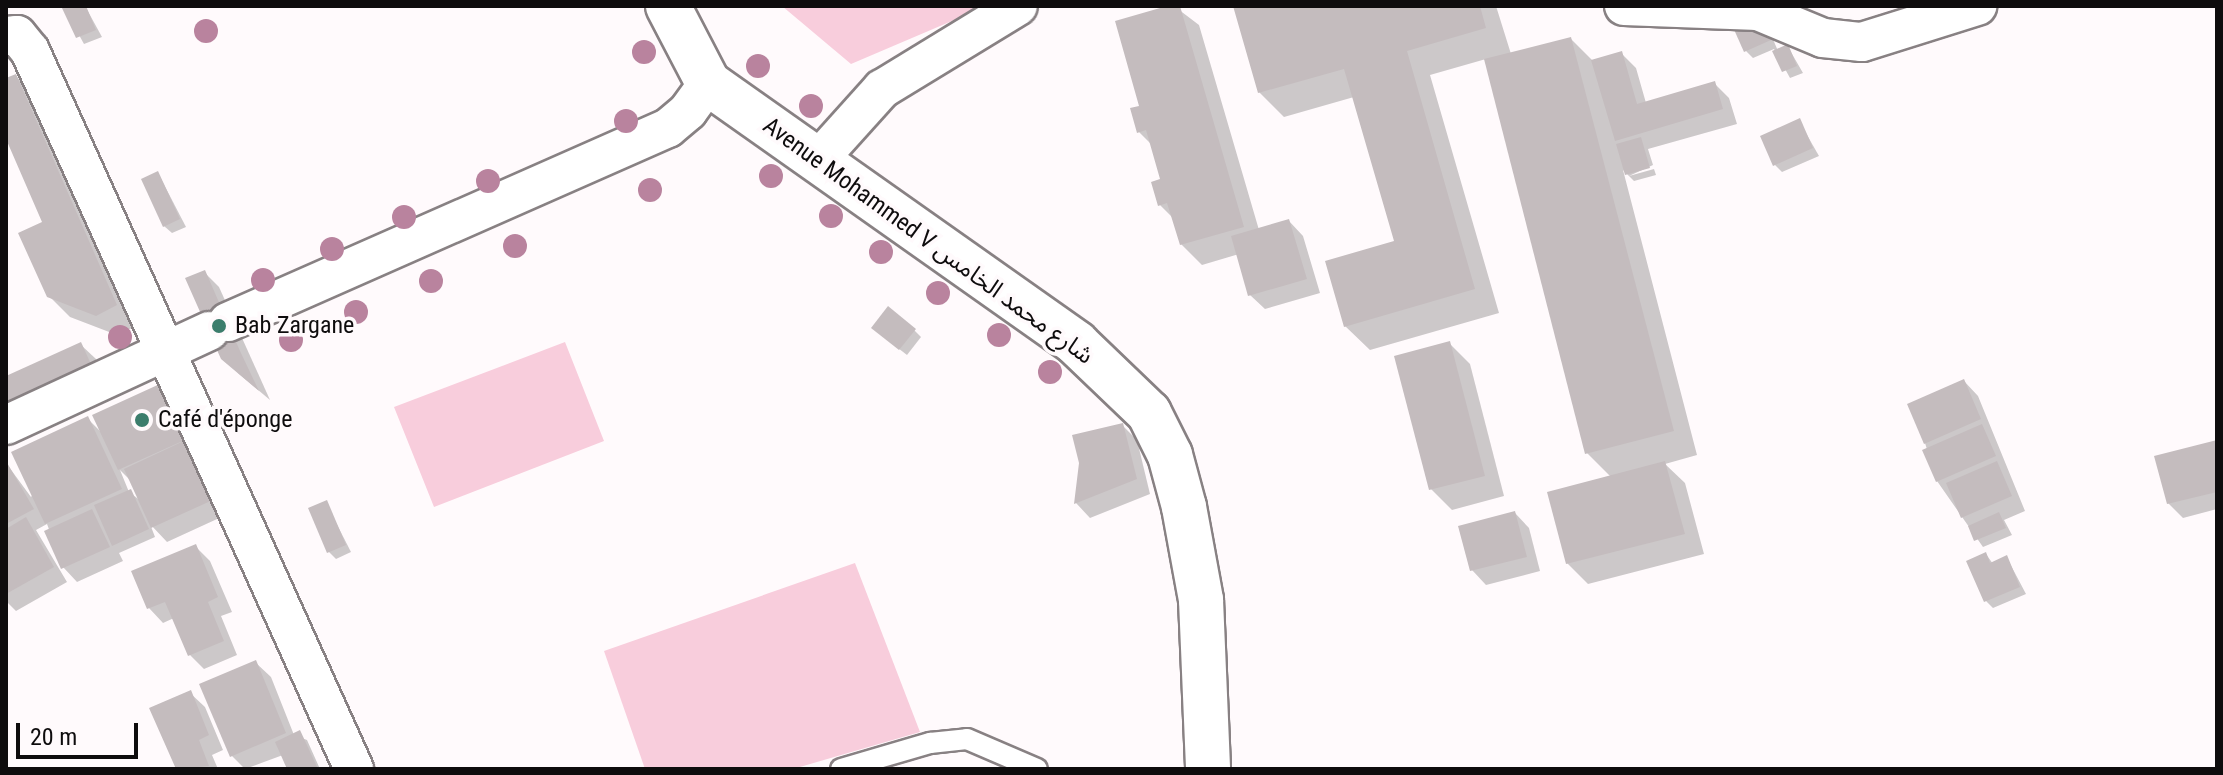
<!DOCTYPE html>
<meta charset="utf-8">
<style>
body{margin:0}
#map{position:relative;width:2223px;height:775px;overflow:hidden;background:#fffafc;font-family:"Roboto Condensed","Noto Sans Arabic",sans-serif}
div>[style]{position:absolute}
[style*='--x']{left:calc(var(--x)*1px);top:calc(var(--y)*1px);width:calc(var(--w)*1px);rotate:calc(var(--a)*1deg)}
.green>*{inset:0;background:#f8cddc}
.shadow>*{inset:0;background:#0003}
.building>*{inset:0;background:#c4bcbe}
.roads{filter:drop-shadow(2px 0 #888183) drop-shadow(-2px 0 #888183) drop-shadow(0 2px #888183) drop-shadow(0 -2px #888183)}
.lane>*{height:20px;margin:-10px;padding:0 10px;transform-origin:10px;border-radius:10px;background:#fff}
.street>*{height:38px;margin:-19px;padding:0 19px;transform-origin:19px;border-radius:19px;background:#fff}
.secondary>*{height:44px;margin:-22px;padding:0 22px;transform-origin:22px;border-radius:22px;background:#fff}
.trees>*{width:24px;height:24px;margin:-12px;border-radius:50%;background:#b9839e}
.dots>*{width:22px;height:22px;translate:-50% -50%;box-sizing:border-box;border:4px solid #fffafc;border-radius:50%}
span{translate:-50% -50%;white-space:nowrap;text-align:center;line-height:1.15;-webkit-text-stroke:7px #fffafc;paint-order:stroke}
.street-label{font-size:24px;color:#0e0c0d}
.poi-label{font-size:24px;color:#0e0c0d}
.left{translate:0 -50%;text-align:left}
.frame{position:absolute;inset:0;border:8px solid #0e0c0d;pointer-events:none}
.scale{position:absolute;left:16px;top:723px;width:122px;height:36px;box-sizing:border-box;border:4px solid #0e0c0d;border-top:0;padding-left:10px;font-size:24px;line-height:28px;white-space:nowrap;color:#0e0c0d;-webkit-text-stroke:6px #fffafc;paint-order:stroke}
</style>
<div id="map">
<div class="green">
<i style="clip-path:polygon(782px 6px,987px 6px,851px 64px)"></i>
<i style="clip-path:polygon(565px 342px,604px 441px,434px 507px,394px 407px)"></i>
<i style="clip-path:polygon(855px 563px,920px 732px,793px 769px,645px 769px,604px 651px)"></i>
</div>
<div class="shadow">
<i style="clip-path:polygon(63px 6px,85px 6px,102px 37px,84px 44px)"></i>
<i style="clip-path:polygon(1174px 6px,1199px 25px,1259px 230px,1289px 221px,1303px 236px,1320px 293px,1265px 309px,1250px 295px,1239px 254px,1202px 265px,1181px 244px,1174px 219px,1160px 205px,1163px 181px,1153px 146px,1139px 132px,1141px 107px)"></i>
<i style="clip-path:polygon(1235px 6px,1496px 6px,1511px 54px,1571px 39px,1593px 61px,1621px 53px,1636px 68px,1646px 103px,1714px 83px,1729px 98px,1737px 124px,1648px 149px,1653px 165px,1629px 176px,1623px 170px,1697px 455px,1665px 464px,1685px 483px,1704px 554px,1588px 584px,1567px 563px,1611px 477px,1587px 453px,1486px 59px,1430px 75px,1499px 313px,1370px 350px,1345px 326px,1396px 242px,1354px 97px,1284px 117px,1259px 92px)"></i>
<i style="clip-path:polygon(1766px 23px,1778px 51px,1788px 47px,1803px 73px,1790px 78px,1774px 49px,1753px 58px,1746px 51px)"></i>
<i style="clip-path:polygon(16px 76px,36px 97px,136px 326px,117px 335px,70px 317px,49px 296px,45px 223px,6px 134px,6px 80px)"></i>
<i style="clip-path:polygon(1799px 121px,1819px 156px,1782px 172px,1775px 165px)"></i>
<i style="clip-path:polygon(1654px 169px,1656px 175px,1634px 181px,1629px 176px)"></i>
<i style="clip-path:polygon(158px 173px,186px 227px,172px 233px,164px 226px)"></i>
<i style="clip-path:polygon(204px 272px,219px 287px,270px 400px,238px 373px)"></i>
<i style="clip-path:polygon(914px 330px,921px 337px,907px 355px,881px 335px)"></i>
<i style="clip-path:polygon(1449px 343px,1470px 364px,1504px 496px,1452px 510px,1431px 489px)"></i>
<i style="clip-path:polygon(81px 345px,96px 359px,107px 386px,6px 378px)"></i>
<i style="clip-path:polygon(1964px 381px,1978px 396px,2025px 511px,2004px 520px,2012px 535px,1983px 547px,1937px 481px,1925px 443px)"></i>
<i style="clip-path:polygon(evenodd,161px 386px,228px 514px,167px 542px,150px 524px,155px 537px,119px 553px,123px 561px,77px 582px,63px 567px,47px 524px,36px 530px,67px 582px,16px 611px,6px 601px,6px 463px,31px 497px,88px 419px,102px 433px,161px 386px,120px 470px,133px 483px,141px 501px,129px 492px,120px 470px)"></i>
<i style="clip-path:polygon(1122px 425px,1137px 440px,1150px 494px,1090px 518px,1076px 503px)"></i>
<i style="clip-path:polygon(2217px 443px,2217px 509px,2183px 518px,2168px 503px)"></i>
<i style="clip-path:polygon(326px 503px,351px 552px,336px 559px,329px 552px)"></i>
<i style="clip-path:polygon(1515px 513px,1529px 528px,1540px 571px,1486px 585px,1472px 570px)"></i>
<i style="clip-path:polygon(195px 546px,210px 561px,232px 612px,221px 616px,237px 655px,204px 669px,190px 655px,174px 618px,163px 623px,149px 608px)"></i>
<i style="clip-path:polygon(1986px 554px,1993px 564px,2007px 558px,2026px 594px,1993px 608px,1986px 601px)"></i>
<i style="clip-path:polygon(256px 663px,271px 677px,294px 735px,307px 740px,320px 769px,289px 769px,283px 755px,245px 769px,232px 756px)"></i>
<i style="clip-path:polygon(190px 693px,205px 707px,223px 750px,212px 755px,218px 769px,178px 769px,152px 709px)"></i>
</div>
<div class="building">
<i style="clip-path:polygon(61px 6px,86px 6px,96px 30px,76px 38px)"></i>
<i style="clip-path:polygon(1167px 6px,1180px 6px,1244px 227px,1180px 245px,1167px 203px,1158px 206px,1151px 182px,1160px 179px,1146px 130px,1137px 133px,1130px 108px,1139px 106px,1115px 21px)"></i>
<i style="clip-path:polygon(1233px 6px,1480px 6px,1486px 28px,1407px 51px,1475px 289px,1344px 327px,1325px 261px,1394px 241px,1344px 69px,1258px 93px)"></i>
<i style="clip-path:polygon(1759px 13px,1771px 40px,1744px 52px,1732px 25px)"></i>
<i style="clip-path:polygon(1571px 37px,1674px 431px,1585px 454px,1484px 59px)"></i>
<i style="clip-path:polygon(1788px 44px,1797px 66px,1782px 72px,1772px 51px)"></i>
<i style="clip-path:polygon(1622px 51px,1637px 104px,1715px 81px,1723px 109px,1615px 141px,1591px 60px)"></i>
<i style="clip-path:polygon(16px 74px,117px 305px,96px 316px,47px 297px,18px 233px,42px 222px,6px 139px,6px 78px)"></i>
<i style="clip-path:polygon(1800px 118px,1813px 148px,1773px 166px,1760px 136px)"></i>
<i style="clip-path:polygon(1641px 137px,1650px 168px,1625px 175px,1616px 144px)"></i>
<i style="clip-path:polygon(158px 171px,180px 219px,163px 227px,141px 179px)"></i>
<i style="clip-path:polygon(1289px 219px,1307px 279px,1248px 296px,1231px 236px)"></i>
<i style="clip-path:polygon(205px 270px,240px 351px,259px 391px,221px 359px,185px 278px)"></i>
<i style="clip-path:polygon(888px 306px,916px 329px,899px 350px,871px 328px)"></i>
<i style="clip-path:polygon(1450px 341px,1485px 476px,1429px 490px,1394px 356px)"></i>
<i style="clip-path:polygon(81px 342px,94px 371px,6px 410px,6px 376px)"></i>
<i style="clip-path:polygon(1964px 379px,1981px 419px,1924px 444px,1907px 404px)"></i>
<i style="clip-path:polygon(162px 383px,187px 439px,118px 470px,92px 415px)"></i>
<i style="clip-path:polygon(88px 416px,122px 489px,45px 524px,11px 452px)"></i>
<i style="clip-path:polygon(1123px 423px,1137px 479px,1074px 504px,1079px 463px,1072px 435px)"></i>
<i style="clip-path:polygon(1982px 424px,1996px 456px,1936px 482px,1922px 450px)"></i>
<i style="clip-path:polygon(188px 439px,215px 499px,151px 528px,124px 469px)"></i>
<i style="clip-path:polygon(2217px 440px,2217px 492px,2167px 504px,2154px 456px)"></i>
<i style="clip-path:polygon(6px 461px,34px 509px,6px 524px)"></i>
<i style="clip-path:polygon(1665px 461px,1685px 534px,1566px 564px,1547px 492px)"></i>
<i style="clip-path:polygon(1997px 461px,2012px 496px,1961px 518px,1946px 483px)"></i>
<i style="clip-path:polygon(131px 489px,149px 529px,112px 546px,94px 505px)"></i>
<i style="clip-path:polygon(327px 500px,346px 545px,327px 553px,308px 508px)"></i>
<i style="clip-path:polygon(92px 509px,110px 547px,61px 569px,44px 531px)"></i>
<i style="clip-path:polygon(1515px 511px,1527px 557px,1470px 571px,1458px 526px)"></i>
<i style="clip-path:polygon(1999px 512px,2006px 528px,1974px 541px,1968px 526px)"></i>
<i style="clip-path:polygon(26px 517px,54px 567px,6px 594px,6px 529px)"></i>
<i style="clip-path:polygon(196px 544px,218px 597px,208px 602px,224px 641px,188px 656px,165px 602px,147px 609px,131px 571px)"></i>
<i style="clip-path:polygon(1986px 552px,1990px 563px,2007px 555px,2020px 587px,1984px 602px,1966px 561px)"></i>
<i style="clip-path:polygon(256px 660px,286px 733px,230px 757px,199px 684px)"></i>
<i style="clip-path:polygon(191px 690px,209px 735px,199px 740px,209px 766px,176px 769px,149px 708px)"></i>
<i style="clip-path:polygon(300px 730px,318px 769px,287px 769px,275px 742px)"></i>
</div>
<div class="roads">
<div class="lane">
<i style="--x:841;--y:769;--w:93;--a:-16.3"></i>
<i style="--x:930;--y:743;--w:37;--a:-6"></i>
<i style="--x:967;--y:739;--w:76;--a:23.2"></i>
</div>
<div class="street">
<i style="--x:1624;--y:6;--w:134;--a:2.1"></i>
<i style="--x:1758;--y:11;--w:70;--a:22.6"></i>
<i style="--x:1823;--y:38;--w:39;--a:6"></i>
<i style="--x:1862;--y:42;--w:121;--a:-17.4"></i>
<i style="--x:6;--y:36;--w:11;--a:-5"></i>
<i style="--x:17;--y:35;--w:21;--a:51"></i>
<i style="--x:30;--y:51;--w:788;--a:65.71"></i>
<i style="--x:818;--y:160;--w:96;--a:-48"></i>
<i style="--x:882;--y:89;--w:159;--a:-31.4"></i>
<i style="--x:228;--y:322;--w:481;--a:-23.8"></i>
<i style="--x:668;--y:128;--w:26;--a:-40"></i>
<i style="--x:688;--y:111;--w:34;--a:-54"></i>
<i style="--x:6;--y:425;--w:224;--a:-24.8"></i>
</div>
<div class="secondary">
<i style="--x:668;--y:6;--w:87;--a:62.5"></i>
<i style="--x:708;--y:83;--w:451;--a:35.2"></i>
<i style="--x:1076;--y:343;--w:101;--a:43.8"></i>
<i style="--x:1149;--y:413;--w:47;--a:63.4"></i>
<i style="--x:1170;--y:455;--w:54;--a:74.9"></i>
<i style="--x:1184;--y:507;--w:95;--a:79.6"></i>
<i style="--x:1201;--y:600;--w:169;--a:87.6"></i>
</div>
</div>
<div class="trees">
<i style="left:206px;top:31px"></i>
<i style="left:644px;top:52px"></i>
<i style="left:758px;top:66px"></i>
<i style="left:811px;top:106px"></i>
<i style="left:626px;top:121px"></i>
<i style="left:771px;top:176px"></i>
<i style="left:488px;top:181px"></i>
<i style="left:650px;top:190px"></i>
<i style="left:831px;top:216px"></i>
<i style="left:404px;top:217px"></i>
<i style="left:515px;top:246px"></i>
<i style="left:332px;top:249px"></i>
<i style="left:881px;top:252px"></i>
<i style="left:263px;top:280px"></i>
<i style="left:431px;top:281px"></i>
<i style="left:938px;top:293px"></i>
<i style="left:356px;top:312px"></i>
<i style="left:999px;top:335px"></i>
<i style="left:120px;top:337px"></i>
<i style="left:291px;top:340px"></i>
<i style="left:1050px;top:372px"></i>
</div>
<div class="dots">
<i style="left:219px;top:326px;background:#3c7d6c"></i>
<i style="left:142px;top:420px;background:#3c7d6c"></i>
</div>
<div class="street-label">
<span style="left:928px;top:241px;rotate:36deg">Avenue Mohammed V شارع محمد الخامس</span>
</div>
<div class="poi-label">
<span class="left" style="left:235px;top:326px">Bab Zargane</span>
<span class="left" style="left:158px;top:420px">Café d'éponge</span>
</div>
<div class="frame"></div>
<div class="scale">20 m</div>
</div>
